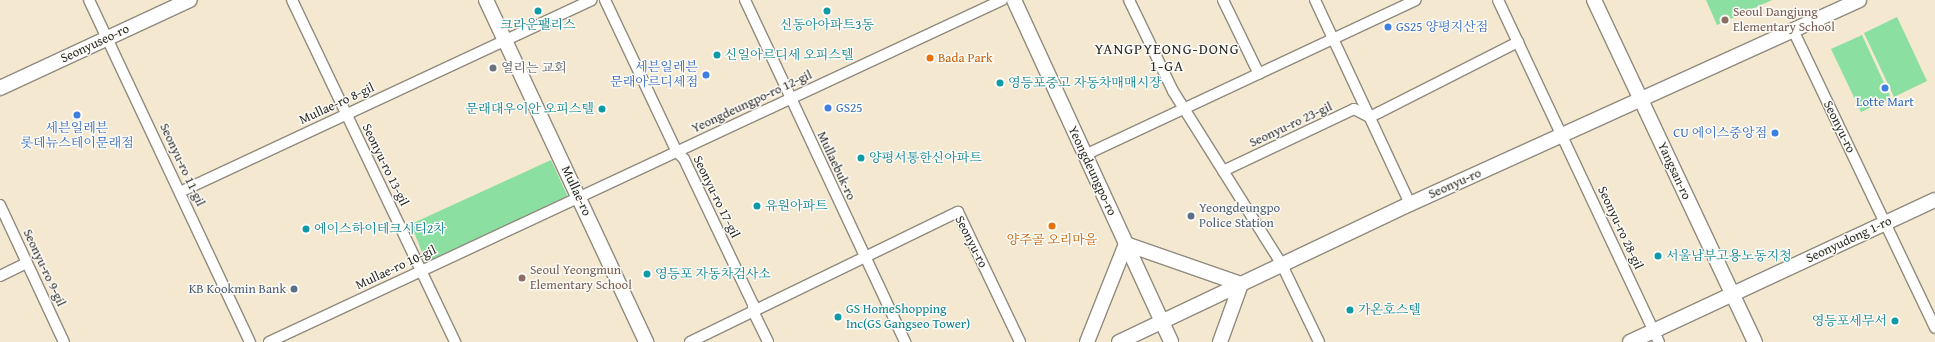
<!DOCTYPE html>
<meta charset="utf-8">
<style>
body{margin:0}
#map{position:relative;width:1935px;height:342px;overflow:hidden;background:#f4e8d0;font-family:"Gentium Book Plus","Noto Serif KR",serif}
div>[style]{position:absolute}
[style*='--x']{left:calc(var(--x)*1px);top:calc(var(--y)*1px);width:calc(var(--w)*1px);rotate:calc(var(--a)*1deg)}
.green>*{inset:0;background:#8bdfa1}
.roads{filter:drop-shadow(1px 0 #908a7e) drop-shadow(-1px 0 #908a7e) drop-shadow(0 1px #908a7e) drop-shadow(0 -1px #908a7e)}
.street>*{height:10px;margin:-5px;padding:0 5px;transform-origin:5px;border-radius:5px;background:#fff}
.secondary>*{height:14px;margin:-7px;padding:0 7px;transform-origin:7px;border-radius:7px;background:#fff}
.dots>*{width:11px;height:11px;translate:-50% -50%;box-sizing:border-box;border:2px solid #fdfcf7;border-radius:50%}
span{translate:-50% -50%;white-space:nowrap;text-align:center;line-height:1.15;-webkit-text-stroke:3px #fdfcf7;paint-order:stroke}
.education-label{font-size:13px;color:#785e54}
.left{translate:0 -50%;text-align:left}
.culture-label{font-size:13px;color:#0d838f}
.right{translate:-100% -50%;text-align:right}
.shop-label{font-size:13px;color:#366cbe}
.street-label{font-size:13px;color:#2b2b2b}
.food-label{font-size:13px;color:#c56008}
.worship-label{font-size:13px;color:#5b616d}
.service-label{font-size:13px;color:#4e5e75}
.quarter-label{font-size:15px;color:#2b2b2b;letter-spacing:1px}
</style>
<div id="map">
<div class="green">
<i style="clip-path:polygon(1706px 0,1772px 0,1717px 25px)"></i>
<i style="clip-path:polygon(1897px 17px,1927px 81px,1894px 97px,1864px 33px)"></i>
<i style="clip-path:polygon(1862px 35px,1891px 98px,1861px 112px,1831px 49px)"></i>
<i style="clip-path:polygon(551px 160px,568px 197px,426px 263px,411px 224px)"></i>
</div>
<div class="roads">
<div class="street">
<i style="--x:89;--y:0;--w:378;--a:64.8"></i>
<i style="--x:292;--y:0;--w:379;--a:64.5"></i>
<i style="--x:605;--y:0;--w:168;--a:64.7"></i>
<i style="--x:677;--y:152;--w:10;--a:45"></i>
<i style="--x:684;--y:159;--w:161;--a:64.6"></i>
<i style="--x:753;--y:304;--w:7;--a:90"></i>
<i style="--x:753;--y:311;--w:34;--a:64"></i>
<i style="--x:745;--y:0;--w:378;--a:64.9"></i>
<i style="--x:1129;--y:0;--w:101;--a:64.2"></i>
<i style="--x:1173;--y:91;--w:205;--a:57.9"></i>
<i style="--x:1282;--y:265;--w:85;--a:64.3"></i>
<i style="--x:1223;--y:0;--w:82;--a:64.1"></i>
<i style="--x:1315;--y:0;--w:225;--a:65"></i>
<i style="--x:1498;--y:0;--w:378;--a:64.8"></i>
<i style="--x:1793;--y:30;--w:330;--a:64.5"></i>
<i style="--x:1085;--y:155;--w:365;--a:-25.1"></i>
<i style="--x:1223;--y:171;--w:145;--a:-25.3"></i>
<i style="--x:1354;--y:109;--w:18;--a:27"></i>
<i style="--x:1370;--y:117;--w:11;--a:-27"></i>
<i style="--x:1380;--y:112;--w:155;--a:-26.9"></i>
<i style="--x:180;--y:192;--w:454;--a:-25"></i>
<i style="--x:0;--y:205;--w:151;--a:65"></i>
<i style="--x:0;--y:276;--w:30;--a:-26"></i>
<i style="--x:269;--y:342;--w:809;--a:-25.01"></i>
<i style="--x:690;--y:342;--w:298;--a:-25.9"></i>
<i style="--x:958;--y:212;--w:144;--a:64.5"></i>
</div>
<div class="secondary">
<i style="--x:486;--y:0;--w:378;--a:64.9"></i>
<i style="--x:1014;--y:0;--w:376;--a:65.3"></i>
<i style="--x:1594;--y:0;--w:378;--a:64.8"></i>
<i style="--x:0;--y:88;--w:209;--a:-24.9"></i>
<i style="--x:1087;--y:342;--w:105;--a:-68.3"></i>
<i style="--x:1126;--y:244;--w:122;--a:19.2"></i>
<i style="--x:1241;--y:284;--w:62;--a:109.9"></i>
<i style="--x:1119;--y:342;--w:322;--a:-25.4"></i>
<i style="--x:1410;--y:204;--w:493;--a:-24.4"></i>
<i style="--x:1630;--y:342;--w:336;--a:-25"></i>
</div>
</div>
<div class="dots">
<i style="left:538px;top:11px;background:#0f9aa8"></i>
<i style="left:827px;top:11px;background:#0f9aa8"></i>
<i style="left:1725px;top:20px;background:#8d6e63"></i>
<i style="left:1388px;top:27px;background:#3f7fe0"></i>
<i style="left:717px;top:55px;background:#0f9aa8"></i>
<i style="left:930px;top:58px;background:#e8710a"></i>
<i style="left:493px;top:68px;background:#6b7280"></i>
<i style="left:706px;top:75px;background:#3f7fe0"></i>
<i style="left:1000px;top:83px;background:#0f9aa8"></i>
<i style="left:1885px;top:88px;background:#3f7fe0"></i>
<i style="left:828px;top:108px;background:#3f7fe0"></i>
<i style="left:602px;top:109px;background:#0f9aa8"></i>
<i style="left:77px;top:115px;background:#3f7fe0"></i>
<i style="left:1775px;top:133px;background:#3f7fe0"></i>
<i style="left:861px;top:158px;background:#0f9aa8"></i>
<i style="left:757px;top:206px;background:#0f9aa8"></i>
<i style="left:1191px;top:216px;background:#5c6f8a"></i>
<i style="left:1052px;top:226px;background:#e8710a"></i>
<i style="left:306px;top:229px;background:#0f9aa8"></i>
<i style="left:1658px;top:256px;background:#0f9aa8"></i>
<i style="left:647px;top:274px;background:#0f9aa8"></i>
<i style="left:522px;top:278px;background:#8d6e63"></i>
<i style="left:294px;top:289px;background:#5c6f8a"></i>
<i style="left:1350px;top:310px;background:#0f9aa8"></i>
<i style="left:838px;top:317px;background:#0f9aa8"></i>
<i style="left:1895px;top:321px;background:#0f9aa8"></i>
</div>
<div class="education-label">
<span class="left" style="left:1733px;top:20px">Seoul Dangjung<br>Elementary School</span>
<span class="left" style="left:530px;top:278px">Seoul Yeongmun<br>Elementary School</span>
</div>
<div class="culture-label">
<span style="left:538px;top:25px">크라운팰리스</span>
<span style="left:827px;top:25px">신동아아파트3동</span>
<span class="left" style="left:725px;top:55px">신일아르디세 오피스텔</span>
<span class="left" style="left:1008px;top:83px">영등포중고 자동차매매시장</span>
<span class="right" style="left:594px;top:109px">문래대우이안 오피스텔</span>
<span class="left" style="left:869px;top:158px">양평서통한신아파트</span>
<span class="left" style="left:765px;top:206px">유원아파트</span>
<span class="left" style="left:314px;top:229px">에이스하이테크시티2차</span>
<span class="left" style="left:1666px;top:256px">서울남부고용노동지청</span>
<span class="left" style="left:655px;top:274px">영등포 자동차검사소</span>
<span class="left" style="left:846px;top:317px">GS HomeShopping<br>Inc(GS Gangseo Tower)</span>
<span class="left" style="left:1358px;top:310px">가온호스텔</span>
<span class="right" style="left:1887px;top:321px">영등포세무서</span>
</div>
<div class="shop-label">
<span class="left" style="left:1396px;top:27px">GS25 양평지산점</span>
<span class="right" style="left:698px;top:75px">세븐일레븐<br>문래아르디세점</span>
<span style="left:1885px;top:102px">Lotte Mart</span>
<span class="left" style="left:836px;top:108px">GS25</span>
<span style="left:77px;top:136px">세븐일레븐<br>롯데뉴스테이문래점</span>
<span class="right" style="left:1767px;top:133px">CU 에이스중앙점</span>
</div>
<div class="street-label">
<span style="left:95px;top:44px;rotate:-25deg">Seonyuseo-ro</span>
<span style="left:752px;top:102px;rotate:-25deg">Yeongdeungpo-ro 12-gil</span>
<span style="left:337px;top:104px;rotate:-25deg">Mullae-ro 8-gil</span>
<span style="left:1291px;top:125px;rotate:-25deg">Seonyu-ro 23-gil</span>
<span style="left:1839px;top:127px;rotate:64deg">Seonyu-ro</span>
<span style="left:182px;top:165px;rotate:65deg">Seonyu-ro 11-gil</span>
<span style="left:385px;top:165px;rotate:64deg">Seonyu-ro 13-gil</span>
<span style="left:836px;top:166px;rotate:65deg">Mullaebuk-ro</span>
<span style="left:1092px;top:171px;rotate:65deg">Yeongdeungpo-ro</span>
<span style="left:1674px;top:171px;rotate:65deg">Yangsan-ro</span>
<span style="left:1455px;top:184px;rotate:-24deg">Seonyu-ro</span>
<span style="left:576px;top:191px;rotate:65deg">Mullae-ro</span>
<span style="left:716px;top:197px;rotate:64deg">Seonyu-ro 17-gil</span>
<span style="left:1620px;top:228px;rotate:65deg">Seonyu-ro 28-gil</span>
<span style="left:1849px;top:240px;rotate:-25deg">Seonyudong 1-ro</span>
<span style="left:971px;top:242px;rotate:63deg">Seonyu-ro</span>
<span style="left:44px;top:268px;rotate:65deg">Seonyu-ro 9-gil</span>
<span style="left:396px;top:268px;rotate:-25deg">Mullae-ro 10-gil</span>
</div>
<div class="food-label">
<span class="left" style="left:938px;top:58px">Bada Park</span>
<span style="left:1052px;top:240px">양주골 오리마을</span>
</div>
<div class="worship-label">
<span class="left" style="left:501px;top:68px">열리는 교회</span>
</div>
<div class="service-label">
<span class="left" style="left:1199px;top:216px">Yeongdeungpo<br>Police Station</span>
<span class="right" style="left:286px;top:289px">KB Kookmin Bank</span>
</div>
<div class="quarter-label">
<span style="left:1167px;top:57px">YANGPYEONG-DONG<br>1-GA</span>
</div>
</div>
